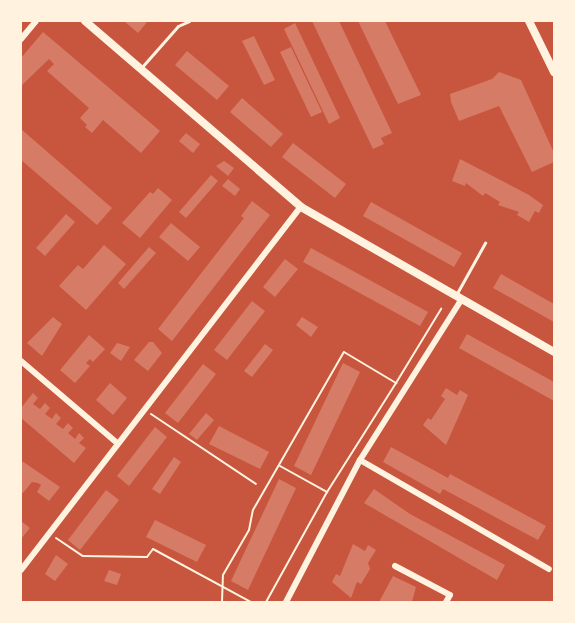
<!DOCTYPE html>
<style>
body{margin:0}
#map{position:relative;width:575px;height:623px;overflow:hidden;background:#c8553d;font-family:"DejaVu Sans",sans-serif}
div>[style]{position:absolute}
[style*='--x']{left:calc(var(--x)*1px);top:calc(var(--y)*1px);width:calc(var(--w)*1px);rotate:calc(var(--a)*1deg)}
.building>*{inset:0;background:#d67c66}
.path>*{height:2px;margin:-1px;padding:0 1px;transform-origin:1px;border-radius:1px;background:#fff3e0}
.service>*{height:3px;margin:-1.5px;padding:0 1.5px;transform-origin:1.5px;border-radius:1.5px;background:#fff3e0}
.minor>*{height:6px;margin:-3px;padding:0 3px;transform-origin:3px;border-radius:3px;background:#fff3e0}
.tertiary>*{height:8px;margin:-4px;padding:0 4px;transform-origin:4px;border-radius:4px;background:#fff3e0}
span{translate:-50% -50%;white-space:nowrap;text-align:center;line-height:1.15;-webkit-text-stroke:5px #fff3e0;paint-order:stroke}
.frame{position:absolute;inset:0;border:22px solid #fff3e0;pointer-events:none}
</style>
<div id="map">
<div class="building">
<i style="clip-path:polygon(124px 21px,148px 21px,138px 33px)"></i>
<i style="clip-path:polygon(312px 21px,339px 21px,392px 133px,381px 138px,384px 144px,373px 149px)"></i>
<i style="clip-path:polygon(358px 21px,385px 21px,421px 95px,398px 104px)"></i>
<i style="clip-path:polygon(295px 23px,340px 118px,329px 124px,284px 29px)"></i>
<i style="clip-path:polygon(43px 32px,160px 131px,141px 153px,103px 120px,92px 133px,85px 127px,87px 125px,80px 118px,89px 108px,47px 71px,54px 64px,49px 59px,21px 86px,21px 58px)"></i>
<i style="clip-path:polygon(254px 36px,275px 80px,264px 85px,242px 41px)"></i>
<i style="clip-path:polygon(291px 47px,322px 112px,311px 117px,280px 52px)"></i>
<i style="clip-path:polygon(187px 51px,229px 86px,217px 100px,175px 65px)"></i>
<i style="clip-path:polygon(499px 72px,521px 80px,554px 153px,554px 162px,532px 172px,499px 106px,459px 121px,451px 102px,450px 94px,492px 79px)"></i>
<i style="clip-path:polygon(242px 98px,283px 134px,271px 147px,230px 112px)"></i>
<i style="clip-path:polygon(21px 129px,112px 208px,97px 225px,21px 160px)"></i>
<i style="clip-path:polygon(186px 133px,200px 144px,193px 153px,179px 141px)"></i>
<i style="clip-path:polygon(293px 143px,346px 184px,335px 198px,282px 157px)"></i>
<i style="clip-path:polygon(460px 159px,529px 195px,543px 205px,539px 213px,535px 211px,529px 222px,517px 215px,519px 212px,498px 205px,500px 202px,485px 193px,483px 196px,466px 183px,465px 186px,452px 181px)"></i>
<i style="clip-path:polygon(224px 161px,234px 168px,228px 176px,216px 166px)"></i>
<i style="clip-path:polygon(211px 175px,218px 181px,186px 218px,179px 212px)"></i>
<i style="clip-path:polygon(228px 179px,240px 189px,235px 196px,222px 186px)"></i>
<i style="clip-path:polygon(158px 188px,172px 200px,140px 238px,122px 223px,150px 192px,153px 194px)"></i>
<i style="clip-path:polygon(252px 201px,270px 215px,172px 341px,158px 329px,244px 218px,241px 216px)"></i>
<i style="clip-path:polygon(371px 202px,462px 253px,454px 267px,363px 216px)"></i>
<i style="clip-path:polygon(66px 214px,75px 222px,45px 256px,36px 248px)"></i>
<i style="clip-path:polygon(171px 223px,200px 247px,188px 261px,159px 237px)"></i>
<i style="clip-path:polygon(104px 245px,126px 264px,86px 310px,59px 286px,78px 265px,83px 269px)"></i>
<i style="clip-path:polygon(149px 247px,156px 253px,124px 289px,118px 283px)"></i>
<i style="clip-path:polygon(311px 248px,428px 312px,420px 326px,303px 262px)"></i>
<i style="clip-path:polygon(285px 259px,298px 269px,275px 297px,263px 287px)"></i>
<i style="clip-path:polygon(501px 274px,554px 304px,554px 322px,493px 288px)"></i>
<i style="clip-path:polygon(252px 301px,265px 311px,227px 360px,214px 350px)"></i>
<i style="clip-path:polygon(53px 317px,62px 324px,42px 356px,27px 343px)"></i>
<i style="clip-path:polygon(302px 317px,318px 327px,311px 337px,296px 325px)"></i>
<i style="clip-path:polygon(467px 334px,554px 382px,554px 401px,459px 348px)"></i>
<i style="clip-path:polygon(89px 335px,105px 349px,93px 362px,90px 359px,86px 363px,90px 366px,75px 383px,60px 370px)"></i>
<i style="clip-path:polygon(149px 342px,153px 342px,162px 353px,148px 371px,134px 360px)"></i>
<i style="clip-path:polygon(117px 343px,130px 347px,121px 361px,110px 353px)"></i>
<i style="clip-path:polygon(265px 344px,273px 350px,252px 377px,244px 371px)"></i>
<i style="clip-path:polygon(343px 363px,360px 372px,311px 475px,294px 466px)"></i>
<i style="clip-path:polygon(203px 364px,216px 374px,178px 423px,165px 413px)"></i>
<i style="clip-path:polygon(110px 383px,127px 398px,113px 415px,96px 400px)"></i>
<i style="clip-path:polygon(446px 388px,457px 395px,460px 390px,468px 395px,446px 445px,423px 425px,428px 418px,431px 420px,445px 399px,441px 396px)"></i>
<i style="clip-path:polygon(33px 393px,38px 398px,33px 404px,40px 409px,45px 403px,50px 408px,45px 414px,52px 419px,56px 413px,61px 418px,56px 424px,63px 429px,68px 423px,73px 428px,68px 433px,75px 439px,79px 433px,84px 438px,79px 443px,86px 448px,74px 463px,21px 418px,21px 408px)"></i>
<i style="clip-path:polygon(206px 413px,214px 420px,197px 440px,189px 434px)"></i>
<i style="clip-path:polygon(219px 426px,269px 452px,260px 469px,209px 444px)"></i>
<i style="clip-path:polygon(155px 427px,167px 437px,129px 486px,117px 476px)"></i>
<i style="clip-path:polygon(391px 447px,448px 478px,450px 474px,546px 526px,538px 540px,443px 489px,440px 494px,383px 462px)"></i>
<i style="clip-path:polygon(174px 457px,181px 462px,160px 494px,152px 489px)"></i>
<i style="clip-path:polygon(22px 461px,60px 487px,49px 501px,37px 492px,41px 485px,38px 483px,32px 482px,23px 493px,21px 491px)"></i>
<i style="clip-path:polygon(279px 479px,296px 488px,248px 590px,231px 581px)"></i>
<i style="clip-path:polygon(374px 489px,410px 514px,505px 565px,497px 580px,364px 503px)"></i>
<i style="clip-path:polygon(106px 490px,119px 500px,80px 550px,68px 540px)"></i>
<i style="clip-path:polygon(155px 520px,206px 545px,197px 562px,146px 537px)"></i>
<i style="clip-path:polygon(21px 521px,30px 528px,21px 539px)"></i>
<i style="clip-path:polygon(353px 544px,365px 551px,368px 545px,376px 550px,368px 563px,370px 569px,361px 584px,357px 582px,351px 598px,332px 582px,336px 574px,340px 576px)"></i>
<i style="clip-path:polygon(56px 555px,68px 564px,55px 581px,45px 574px)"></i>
<i style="clip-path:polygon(109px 570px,121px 574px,117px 585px,104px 581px)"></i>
<i style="clip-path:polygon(393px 576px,416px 587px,412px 602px,379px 602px)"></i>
</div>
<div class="path">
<i style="--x:396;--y:383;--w:87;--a:-58.7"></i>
<i style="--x:151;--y:414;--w:126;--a:33.7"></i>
<i style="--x:280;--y:466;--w:54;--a:29"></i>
<i style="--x:56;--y:538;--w:32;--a:34"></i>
<i style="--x:83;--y:556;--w:64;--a:0.9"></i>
<i style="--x:147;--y:557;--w:10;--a:-53"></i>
<i style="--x:153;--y:549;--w:111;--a:28.4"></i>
<i style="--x:222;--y:602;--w:27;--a:-88"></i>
<i style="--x:223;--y:575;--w:52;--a:-60"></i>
<i style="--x:249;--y:530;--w:20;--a:-79"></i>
<i style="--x:253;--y:510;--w:182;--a:-60.1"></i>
<i style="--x:344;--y:352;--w:61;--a:30.8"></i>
<i style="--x:396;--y:383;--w:129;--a:122.3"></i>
<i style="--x:327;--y:492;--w:126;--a:119"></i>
</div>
<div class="service">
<i style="--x:141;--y:68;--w:56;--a:-48.6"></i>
<i style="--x:178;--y:26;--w:12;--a:-24"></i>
<i style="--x:456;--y:295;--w:60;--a:-60.9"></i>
</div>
<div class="minor">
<i style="--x:21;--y:39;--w:23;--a:-50"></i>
<i style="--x:21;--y:361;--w:126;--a:40.5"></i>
<i style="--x:360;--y:460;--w:218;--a:30"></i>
<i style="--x:395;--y:566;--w:62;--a:27.8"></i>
<i style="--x:450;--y:595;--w:8;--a:120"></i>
<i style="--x:21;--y:570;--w:458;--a:-52.4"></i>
<i style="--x:286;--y:602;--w:160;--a:-62.5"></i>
<i style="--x:360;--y:460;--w:189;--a:-57.7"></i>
</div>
<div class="tertiary">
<i style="--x:85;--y:21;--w:285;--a:40.7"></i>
<i style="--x:301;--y:207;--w:292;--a:29.8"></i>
<i style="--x:529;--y:21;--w:57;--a:63.9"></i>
</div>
<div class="frame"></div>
</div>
